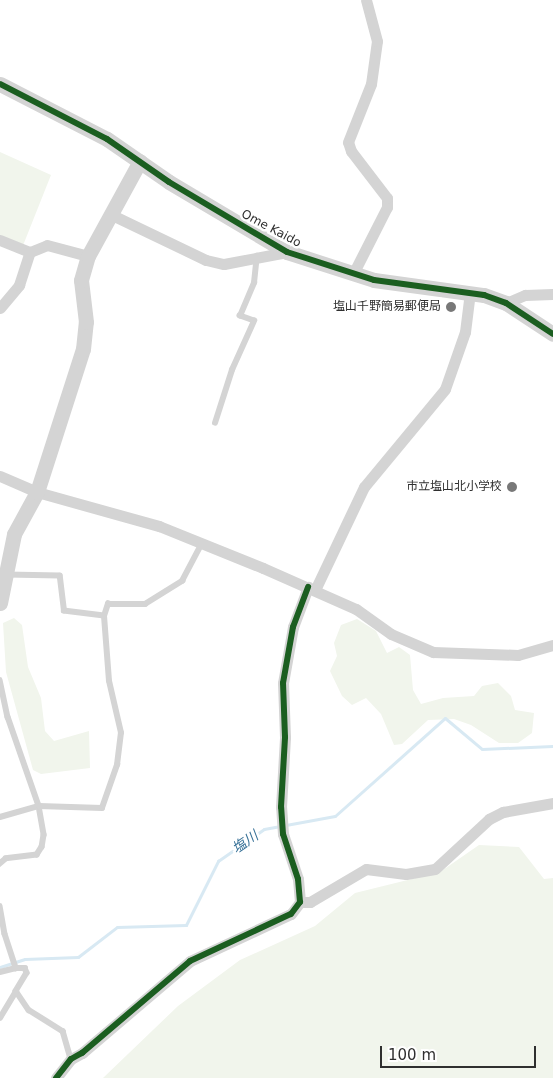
<!DOCTYPE html>
<meta charset="utf-8">
<style>
body{margin:0}
#map{position:relative;width:553px;height:1078px;overflow:hidden;background:#fff;font-family:"DejaVu Sans","Noto Sans JP",sans-serif}
div>[style]{position:absolute}
[style*='--x']{left:calc(var(--x)*1px);top:calc(var(--y)*1px);width:calc(var(--w)*1px);rotate:calc(var(--a)*1deg)}
.green>*{inset:0;background:#f1f5ec}
.stream>*{height:3px;margin:-1.5px;padding:0 1.5px;transform-origin:1.5px;border-radius:1.5px;background:#d8e9f3}
.service>*{height:5.5px;margin:-2.75px;padding:0 2.75px;transform-origin:2.75px;border-radius:2.75px;background:#d4d4d4}
.minor>*{height:11px;margin:-5.5px;padding:0 5.5px;transform-origin:5.5px;border-radius:5.5px;background:#d4d4d4}
.tertiary>*{height:15px;margin:-7.5px;padding:0 7.5px;transform-origin:7.5px;border-radius:7.5px;background:#d4d4d4}
.cycleway>*{height:6px;margin:-3px;padding:0 3px;transform-origin:3px;border-radius:3px;background:#1b5e20}
.dots>*{width:14px;height:14px;translate:-50% -50%;box-sizing:border-box;border:2px solid #fff;border-radius:50%}
span{translate:-50% -50%;white-space:nowrap;text-align:center;line-height:1.15;-webkit-text-stroke:5px #fff;paint-order:stroke}
.street-label{font-size:12px;color:#2f2f2f}
.poi-label{font-size:12px;color:#2f2f2f}
.right{translate:-100% -50%;text-align:right}
.water-label{font-size:14px;color:#377197;font-style:italic}
.scale{position:absolute;left:380px;top:1046px;width:156px;height:22px;box-sizing:border-box;border:2px solid #2f2f2f;border-top:0;padding-left:6px;font-size:15px;line-height:18px;white-space:nowrap;color:#2f2f2f;-webkit-text-stroke:4px #fff;paint-order:stroke}
</style>
<div id="map">
<div class="green">
<i style="clip-path:polygon(0 152px,51px 175px,22px 248px,0 240px)"></i>
<i style="clip-path:polygon(14px 618px,22px 625px,28px 667px,41px 698px,45px 731px,54px 741px,89px 731px,90px 768px,41px 774px,33px 770px,6px 672px,3px 623px)"></i>
<i style="clip-path:polygon(357px 619px,376px 631px,387px 653px,399px 647px,410px 655px,413px 690px,421px 704px,443px 698px,474px 696px,482px 686px,498px 683px,511px 696px,515px 710px,534px 713px,532px 733px,518px 743px,499px 743px,471px 725px,454px 719px,428px 720px,402px 744px,394px 745px,381px 714px,366px 698px,352px 705px,342px 696px,330px 671px,337px 656px,334px 643px,341px 625px)"></i>
<i style="clip-path:polygon(479px 845px,519px 847px,544px 879px,553px 878px,553px 1078px,103px 1078px,178px 1006px,240px 960px,315px 926px,355px 893px,440px 872px)"></i>
</div>
<div class="stream">
<i style="--x:0;--y:967;--w:26;--a:-18"></i>
<i style="--x:25;--y:959;--w:53;--a:-2.2"></i>
<i style="--x:78;--y:957;--w:49;--a:-37.6"></i>
<i style="--x:117;--y:927;--w:69;--a:-1.7"></i>
<i style="--x:186;--y:925;--w:72;--a:-63.4"></i>
<i style="--x:218;--y:861;--w:56;--a:-34.8"></i>
<i style="--x:264;--y:829;--w:72;--a:-10.4"></i>
<i style="--x:335;--y:816;--w:147;--a:-41.7"></i>
<i style="--x:445;--y:718;--w:48;--a:40"></i>
<i style="--x:482;--y:749;--w:71;--a:-2.4"></i>
</div>
<div class="service">
<i style="--x:215;--y:423;--w:56;--a:-72.2"></i>
<i style="--x:232;--y:370;--w:54;--a:-65.8"></i>
<i style="--x:254;--y:321;--w:15;--a:-160"></i>
<i style="--x:240;--y:316;--w:36;--a:-67"></i>
<i style="--x:254;--y:283;--w:27;--a:-84"></i>
<i style="--x:104;--y:616;--w:13;--a:-72"></i>
<i style="--x:108;--y:604;--w:37;--a:0"></i>
<i style="--x:145;--y:604;--w:44;--a:-31.9"></i>
<i style="--x:182;--y:581;--w:41;--a:-62.2"></i>
<i style="--x:0;--y:680;--w:38;--a:78"></i>
<i style="--x:8;--y:717;--w:94;--a:70.8"></i>
<i style="--x:39;--y:806;--w:29;--a:80"></i>
<i style="--x:44;--y:835;--w:12;--a:99"></i>
<i style="--x:42;--y:847;--w:9;--a:122"></i>
<i style="--x:37;--y:855;--w:31;--a:173"></i>
<i style="--x:6;--y:859;--w:8;--a:140"></i>
<i style="--x:0;--y:817;--w:41;--a:-15.8"></i>
<i style="--x:39;--y:806;--w:63;--a:1.8"></i>
<i style="--x:102;--y:808;--w:46;--a:-70.8"></i>
<i style="--x:117;--y:765;--w:32;--a:-83"></i>
<i style="--x:121;--y:733;--w:53;--a:-103"></i>
<i style="--x:109;--y:681;--w:65;--a:-94.4"></i>
<i style="--x:104;--y:616;--w:40;--a:-172.9"></i>
<i style="--x:64;--y:611;--w:35;--a:-97"></i>
<i style="--x:60;--y:576;--w:53;--a:-178.9"></i>
<i style="--x:0;--y:906;--w:28;--a:80"></i>
<i style="--x:5;--y:934;--w:36;--a:72"></i>
<i style="--x:16;--y:968;--w:9;--a:0"></i>
<i style="--x:25;--y:968;--w:5;--a:68"></i>
<i style="--x:27;--y:973;--w:21;--a:121"></i>
<i style="--x:16;--y:991;--w:23;--a:56"></i>
<i style="--x:29;--y:1010;--w:40;--a:32"></i>
<i style="--x:63;--y:1031;--w:29;--a:74"></i>
<i style="--x:0;--y:972;--w:16;--a:-14"></i>
<i style="--x:0;--y:1018;--w:31;--a:-59"></i>
</div>
<div class="minor">
<i style="--x:112;--y:215;--w:104;--a:25.6"></i>
<i style="--x:206;--y:260;--w:18;--a:13"></i>
<i style="--x:224;--y:264;--w:64;--a:-10.8"></i>
<i style="--x:0;--y:240;--w:32;--a:22"></i>
<i style="--x:353;--y:274;--w:75;--a:-63.1"></i>
<i style="--x:387;--y:207;--w:9;--a:-90"></i>
<i style="--x:387;--y:198;--w:59;--a:-127.5"></i>
<i style="--x:351;--y:151;--w:9;--a:-108"></i>
<i style="--x:348;--y:142;--w:62;--a:-68.4"></i>
<i style="--x:371;--y:84;--w:43;--a:-82.1"></i>
<i style="--x:377;--y:41;--w:42;--a:-105"></i>
<i style="--x:506;--y:303;--w:21;--a:-23"></i>
<i style="--x:525;--y:295;--w:28;--a:-2"></i>
<i style="--x:0;--y:308;--w:30;--a:-50"></i>
<i style="--x:19;--y:285;--w:35;--a:-72"></i>
<i style="--x:30;--y:252;--w:18;--a:-22"></i>
<i style="--x:47;--y:245;--w:42;--a:15"></i>
<i style="--x:0;--y:476;--w:40;--a:23.4"></i>
<i style="--x:37;--y:492;--w:127;--a:15.6"></i>
<i style="--x:159;--y:526;--w:112;--a:22"></i>
<i style="--x:263;--y:568;--w:102;--a:23.8"></i>
<i style="--x:356;--y:609;--w:43;--a:35.5"></i>
<i style="--x:391;--y:634;--w:46;--a:23.2"></i>
<i style="--x:433;--y:652;--w:85;--a:2"></i>
<i style="--x:518;--y:655;--w:36;--a:-16"></i>
<i style="--x:315;--y:590;--w:114;--a:-64.6"></i>
<i style="--x:364;--y:487;--w:127;--a:-50.4"></i>
<i style="--x:445;--y:389;--w:60;--a:-70.7"></i>
<i style="--x:465;--y:332;--w:40;--a:-82.9"></i>
<i style="--x:300;--y:902;--w:10;--a:0"></i>
<i style="--x:310;--y:902;--w:65;--a:-30.5"></i>
<i style="--x:366;--y:869;--w:40;--a:7.1"></i>
<i style="--x:406;--y:874;--w:29;--a:-10"></i>
<i style="--x:435;--y:869;--w:74;--a:-42.8"></i>
<i style="--x:489;--y:819;--w:16;--a:-27"></i>
<i style="--x:503;--y:812;--w:51;--a:-10.2"></i>
<i style="--x:56;--y:1078;--w:24;--a:-52"></i>
<i style="--x:71;--y:1059;--w:13;--a:-29"></i>
<i style="--x:82;--y:1053;--w:142;--a:-40.4"></i>
<i style="--x:190;--y:961;--w:111;--a:-25"></i>
<i style="--x:291;--y:914;--w:15;--a:-53"></i>
<i style="--x:300;--y:902;--w:23;--a:-95"></i>
<i style="--x:298;--y:879;--w:47;--a:-108.4"></i>
<i style="--x:283;--y:834;--w:27;--a:-94"></i>
<i style="--x:281;--y:807;--w:70;--a:-86.7"></i>
<i style="--x:285;--y:737;--w:54;--a:-92.1"></i>
<i style="--x:283;--y:683;--w:57;--a:-79.9"></i>
<i style="--x:293;--y:627;--w:43;--a:-69.4"></i>
</div>
<div class="tertiary">
<i style="--x:0;--y:84;--w:120;--a:27.2"></i>
<i style="--x:107;--y:139;--w:75;--a:34.7"></i>
<i style="--x:169;--y:182;--w:137;--a:30.7"></i>
<i style="--x:287;--y:252;--w:91;--a:17.8"></i>
<i style="--x:374;--y:280;--w:111;--a:7.8"></i>
<i style="--x:484;--y:295;--w:23;--a:20"></i>
<i style="--x:506;--y:303;--w:56;--a:33.4"></i>
<i style="--x:0;--y:603;--w:70;--a:-78.5"></i>
<i style="--x:14;--y:534;--w:48;--a:-61.3"></i>
<i style="--x:37;--y:492;--w:150;--a:-72.2"></i>
<i style="--x:83;--y:349;--w:27;--a:-84"></i>
<i style="--x:86;--y:322;--w:42;--a:-96.8"></i>
<i style="--x:81;--y:280;--w:25;--a:-74"></i>
<i style="--x:88;--y:256;--w:108;--a:-61.3"></i>
</div>
<div class="cycleway">
<i style="--x:0;--y:84;--w:120;--a:27.2"></i>
<i style="--x:107;--y:139;--w:75;--a:34.7"></i>
<i style="--x:169;--y:182;--w:137;--a:30.7"></i>
<i style="--x:287;--y:252;--w:91;--a:17.8"></i>
<i style="--x:374;--y:280;--w:111;--a:7.8"></i>
<i style="--x:484;--y:295;--w:23;--a:20"></i>
<i style="--x:506;--y:303;--w:56;--a:33.4"></i>
<i style="--x:56;--y:1078;--w:24;--a:-52"></i>
<i style="--x:71;--y:1059;--w:13;--a:-29"></i>
<i style="--x:82;--y:1053;--w:142;--a:-40.4"></i>
<i style="--x:190;--y:961;--w:111;--a:-25"></i>
<i style="--x:291;--y:914;--w:15;--a:-53"></i>
<i style="--x:300;--y:902;--w:23;--a:-95"></i>
<i style="--x:298;--y:879;--w:47;--a:-108.4"></i>
<i style="--x:283;--y:834;--w:27;--a:-94"></i>
<i style="--x:281;--y:807;--w:70;--a:-86.7"></i>
<i style="--x:285;--y:737;--w:54;--a:-92.1"></i>
<i style="--x:283;--y:683;--w:57;--a:-79.9"></i>
<i style="--x:293;--y:627;--w:43;--a:-69.4"></i>
</div>
<div class="dots">
<i style="left:451px;top:307px;background:#787878"></i>
<i style="left:512px;top:487px;background:#787878"></i>
</div>
<div class="street-label">
<span style="left:271px;top:229px;rotate:28deg">Ome Kaido</span>
</div>
<div class="poi-label">
<span class="right" style="left:441px;top:307px">塩山千野簡易郵便局</span>
<span class="right" style="left:502px;top:487px">市立塩山北小学校</span>
</div>
<div class="water-label">
<span style="left:245px;top:842px;rotate:-35deg">塩川</span>
</div>
<div class="scale">100 m</div>
</div>
